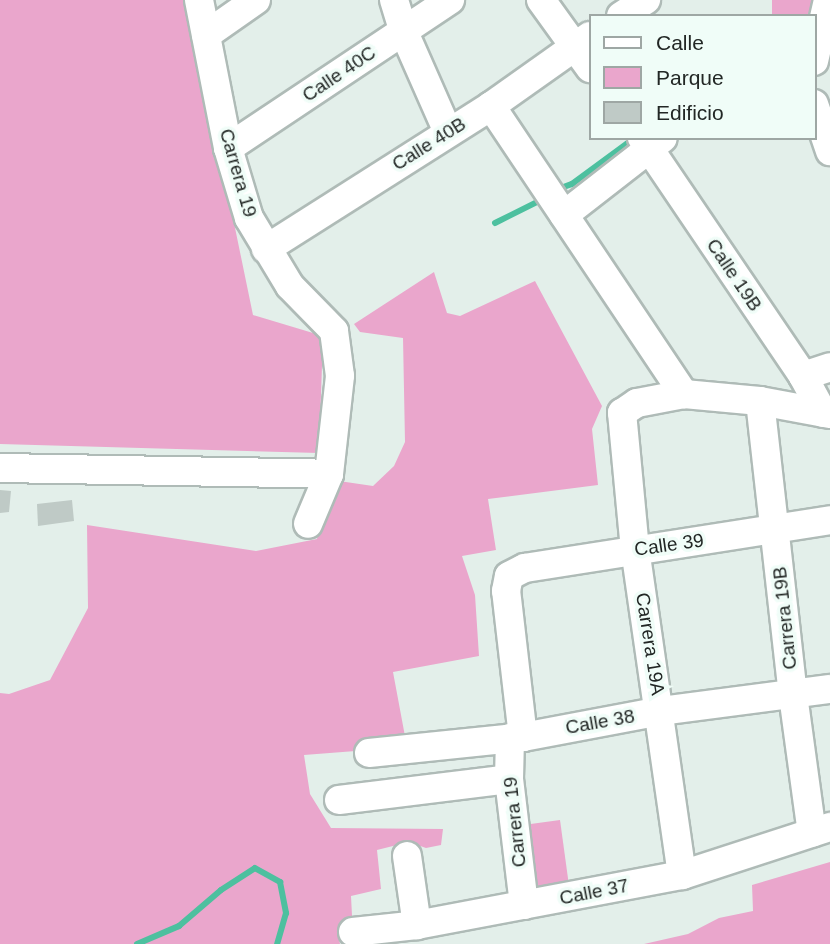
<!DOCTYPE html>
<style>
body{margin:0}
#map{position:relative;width:830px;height:944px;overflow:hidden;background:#e3efea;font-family:Arial,sans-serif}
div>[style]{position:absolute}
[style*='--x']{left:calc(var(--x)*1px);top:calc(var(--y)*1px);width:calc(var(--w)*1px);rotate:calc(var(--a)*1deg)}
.green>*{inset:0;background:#eaa6cc}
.stream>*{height:6px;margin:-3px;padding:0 3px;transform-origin:3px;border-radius:3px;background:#4dc09f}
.building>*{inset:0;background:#bfcac6}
.roads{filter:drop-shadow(2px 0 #afbbb7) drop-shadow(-2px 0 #afbbb7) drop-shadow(0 2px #afbbb7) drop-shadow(0 -2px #afbbb7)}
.minor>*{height:28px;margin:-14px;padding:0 14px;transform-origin:14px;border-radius:14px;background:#fff}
span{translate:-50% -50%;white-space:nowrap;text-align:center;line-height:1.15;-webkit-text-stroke:7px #f0fdf8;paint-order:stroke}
.street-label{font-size:19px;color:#222725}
.legend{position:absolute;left:589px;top:14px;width:228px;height:126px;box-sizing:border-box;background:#f0fdf8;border:2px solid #9ea7a4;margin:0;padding:9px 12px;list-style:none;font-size:21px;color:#222725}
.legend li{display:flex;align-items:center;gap:14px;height:35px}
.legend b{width:35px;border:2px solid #9ea7a4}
</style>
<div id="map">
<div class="green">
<i style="clip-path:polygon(0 0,188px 0,253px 315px,323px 336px,319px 453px,0 444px)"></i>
<i style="clip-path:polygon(772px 0,815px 0,807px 16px,772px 16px)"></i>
<i style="clip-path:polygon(434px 272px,447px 313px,460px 316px,535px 281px,602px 406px,592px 429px,598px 485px,488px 499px,496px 550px,462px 556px,475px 595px,479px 656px,393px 672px,407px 747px,304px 755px,310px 794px,331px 828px,443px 829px,441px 845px,426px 848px,409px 842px,377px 850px,381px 889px,351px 896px,353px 935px,339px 939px,340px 944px,0 944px,0 693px,9px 694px,50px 680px,88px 608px,87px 525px,256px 551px,317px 539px,328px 490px,339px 481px,373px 486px,394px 466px,405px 442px,403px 338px,360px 332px,354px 324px)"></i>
<i style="clip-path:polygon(560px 820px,570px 893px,521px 901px,516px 826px)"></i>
<i style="clip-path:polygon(830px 862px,830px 944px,644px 944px,688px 934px,719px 918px,753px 911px,752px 885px)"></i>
</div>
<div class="stream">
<i style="--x:558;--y:189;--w:15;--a:-20"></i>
<i style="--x:572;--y:184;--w:71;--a:-36.4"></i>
<i style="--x:495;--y:223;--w:54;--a:-26.6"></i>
<i style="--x:137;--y:944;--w:46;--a:-23.2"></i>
<i style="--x:179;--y:926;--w:55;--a:-40.6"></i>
<i style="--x:221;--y:890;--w:40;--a:-32.9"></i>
<i style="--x:255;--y:868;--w:29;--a:29"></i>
<i style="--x:280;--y:882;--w:32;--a:79"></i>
<i style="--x:286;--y:913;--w:32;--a:106"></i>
</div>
<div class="building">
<i style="clip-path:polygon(0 490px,11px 491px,9px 512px,0 513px)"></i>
<i style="clip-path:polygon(72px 500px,74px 521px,38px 526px,37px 504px)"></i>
</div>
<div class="roads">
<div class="minor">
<i style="--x:199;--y:0;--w:151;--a:78.9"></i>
<i style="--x:228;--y:148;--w:73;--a:73.3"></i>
<i style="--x:249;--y:218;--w:79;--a:58.9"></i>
<i style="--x:290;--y:286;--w:63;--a:45.6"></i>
<i style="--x:334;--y:331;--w:45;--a:82.4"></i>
<i style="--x:340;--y:376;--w:99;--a:96.4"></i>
<i style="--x:329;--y:474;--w:54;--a:112.8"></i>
<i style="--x:394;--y:0;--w:31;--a:73"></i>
<i style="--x:403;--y:30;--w:111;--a:66.2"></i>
<i style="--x:541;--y:0;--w:84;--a:54.2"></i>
<i style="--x:621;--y:16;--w:30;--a:-33"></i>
<i style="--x:206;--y:35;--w:61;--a:-35"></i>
<i style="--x:814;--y:61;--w:63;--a:-77.1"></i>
<i style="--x:814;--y:104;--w:50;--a:71.2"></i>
<i style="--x:491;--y:106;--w:347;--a:56.2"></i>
<i style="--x:642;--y:138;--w:287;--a:55.9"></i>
<i style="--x:803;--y:376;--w:42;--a:61.6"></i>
<i style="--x:228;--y:148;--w:267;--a:-33.7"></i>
<i style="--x:564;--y:215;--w:125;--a:-37.9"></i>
<i style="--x:266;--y:249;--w:267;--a:-32.4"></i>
<i style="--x:491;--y:106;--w:121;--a:-35.3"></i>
<i style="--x:803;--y:376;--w:28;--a:-18"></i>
<i style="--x:760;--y:401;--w:296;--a:83.6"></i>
<i style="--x:793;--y:695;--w:139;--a:82.2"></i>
<i style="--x:0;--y:468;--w:329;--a:1"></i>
<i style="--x:523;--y:737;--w:147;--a:-96.6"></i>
<i style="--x:506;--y:591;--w:15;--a:-79"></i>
<i style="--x:509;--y:576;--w:18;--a:-27"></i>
<i style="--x:525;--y:568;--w:309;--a:-8.9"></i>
<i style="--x:510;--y:738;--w:41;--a:91.4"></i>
<i style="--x:509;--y:779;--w:127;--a:83.2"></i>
<i style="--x:369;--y:753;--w:155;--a:-5.9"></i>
<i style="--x:523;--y:737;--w:139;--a:-10.7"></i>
<i style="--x:660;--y:711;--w:171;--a:-7.4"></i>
<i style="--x:339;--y:800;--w:171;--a:-7"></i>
<i style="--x:407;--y:856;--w:70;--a:81.8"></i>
<i style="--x:682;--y:875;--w:328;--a:-98.2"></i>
<i style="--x:635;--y:550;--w:138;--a:-95.4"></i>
<i style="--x:622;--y:413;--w:18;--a:-34"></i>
<i style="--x:637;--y:403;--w:48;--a:-10.8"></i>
<i style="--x:684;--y:394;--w:76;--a:5.3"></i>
<i style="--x:760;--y:401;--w:71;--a:10.5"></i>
<i style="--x:353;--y:932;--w:64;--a:-6.2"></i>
<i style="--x:417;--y:925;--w:270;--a:-10.7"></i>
<i style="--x:682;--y:875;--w:156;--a:-18"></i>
</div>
</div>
<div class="street-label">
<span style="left:339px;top:74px;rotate:-34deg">Calle 40C</span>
<span style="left:429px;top:144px;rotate:-32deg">Calle 40B</span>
<span style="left:238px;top:173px;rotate:74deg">Carrera 19</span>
<span style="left:734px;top:275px;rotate:56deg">Calle 19B</span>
<span style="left:669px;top:545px;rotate:-8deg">Calle 39</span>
<span style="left:785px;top:618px;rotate:-96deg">Carrera 19B</span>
<span style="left:650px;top:644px;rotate:81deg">Carrera 19A</span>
<span style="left:600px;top:722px;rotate:-10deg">Calle 38</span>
<span style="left:515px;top:822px;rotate:-96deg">Carrera 19</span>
<span style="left:594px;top:892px;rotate:-11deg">Calle 37</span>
</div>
<ul class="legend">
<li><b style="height:9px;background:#fff"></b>Calle</li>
<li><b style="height:19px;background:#eaa6cc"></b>Parque</li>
<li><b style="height:19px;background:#bfcac6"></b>Edificio</li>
</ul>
</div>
